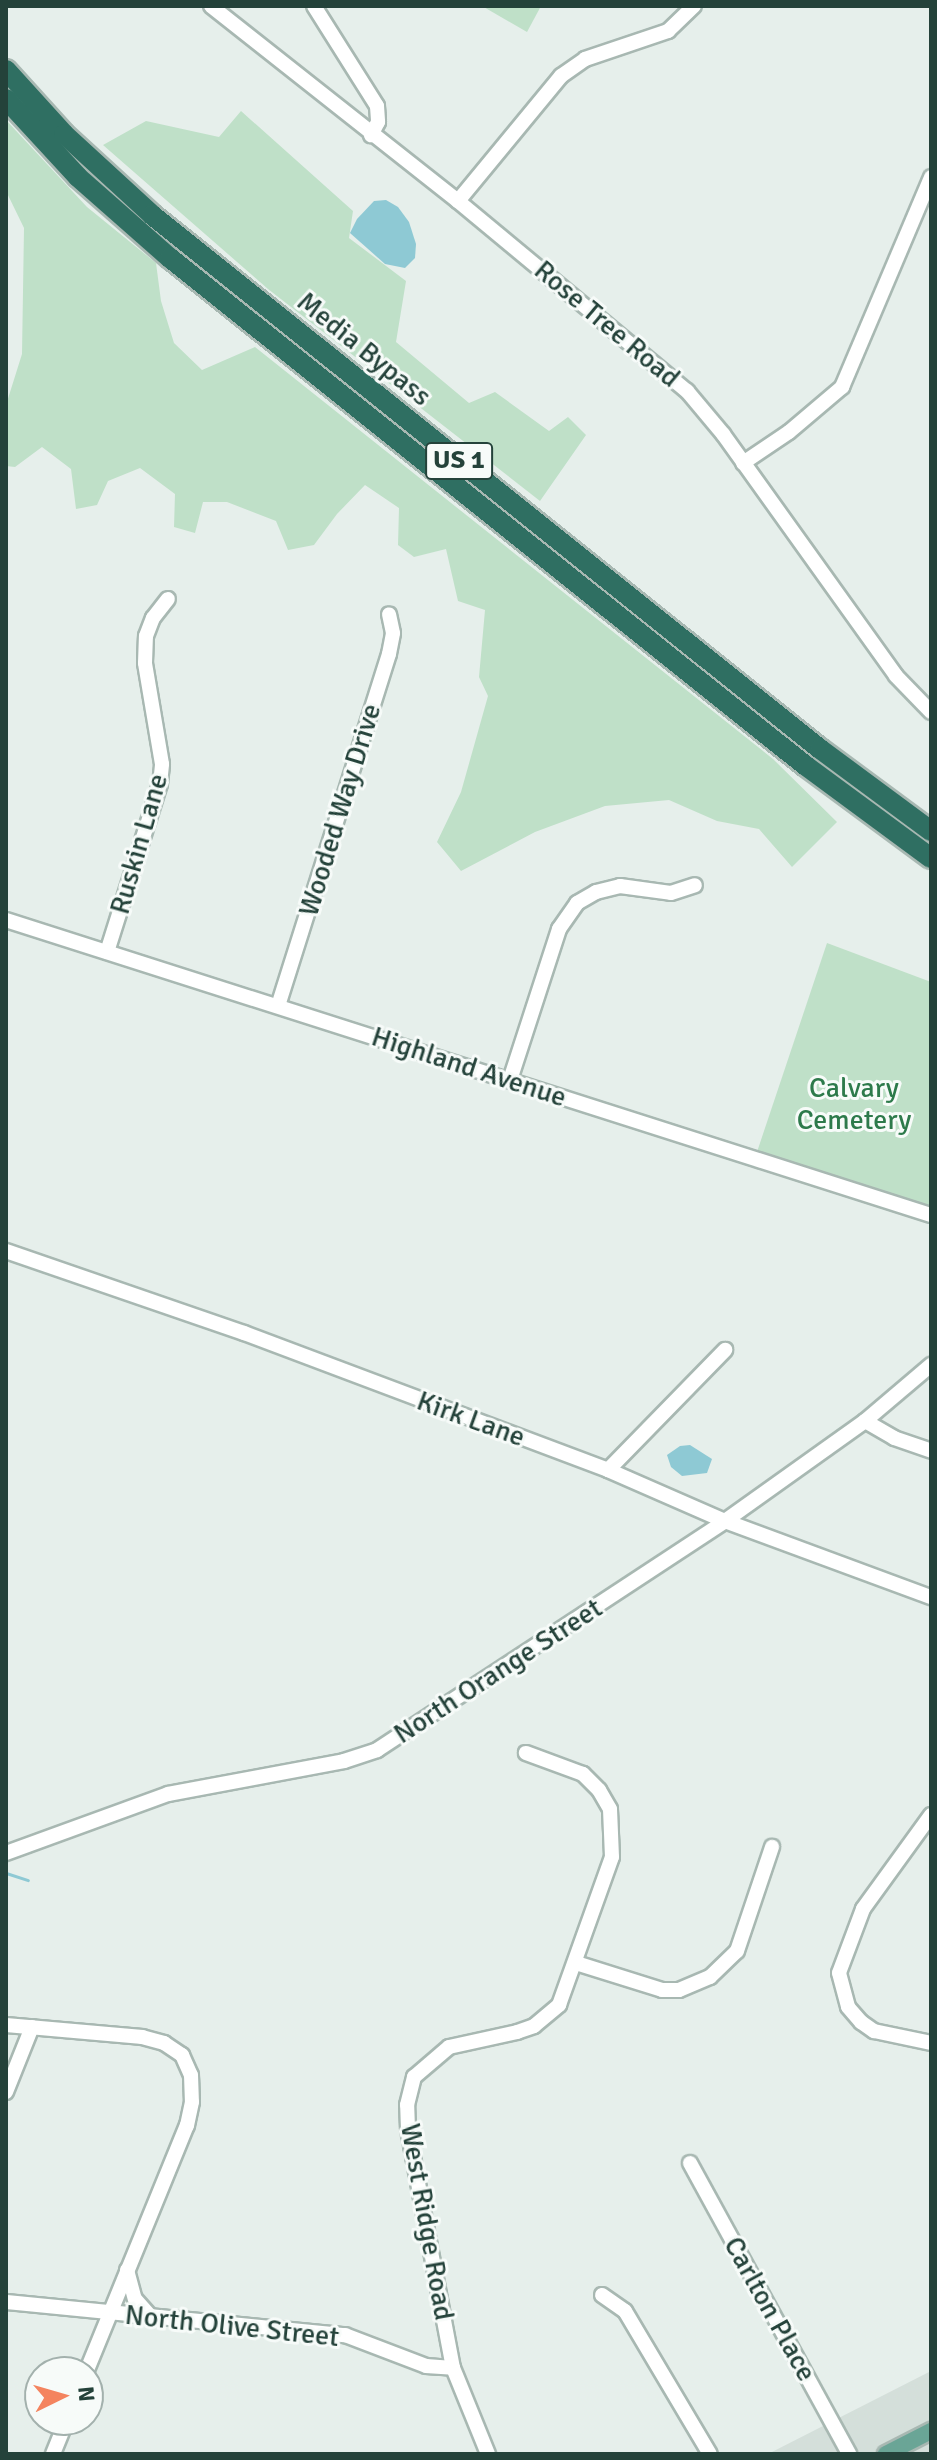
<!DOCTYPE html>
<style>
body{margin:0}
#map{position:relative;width:937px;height:2460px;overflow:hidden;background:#e6efeb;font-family:Signika,sans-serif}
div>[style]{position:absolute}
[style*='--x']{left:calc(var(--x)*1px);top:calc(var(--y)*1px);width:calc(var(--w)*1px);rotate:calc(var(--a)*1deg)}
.built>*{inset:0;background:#d4dfda}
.green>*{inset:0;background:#bfe0c8}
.water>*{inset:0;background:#8ec9d4}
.stream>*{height:3px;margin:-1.5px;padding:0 1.5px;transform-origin:1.5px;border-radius:1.5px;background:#8ec9d4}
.roads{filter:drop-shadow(2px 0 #a8b8b2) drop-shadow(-2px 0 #a8b8b2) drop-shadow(0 2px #a8b8b2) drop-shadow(0 -2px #a8b8b2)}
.minor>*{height:14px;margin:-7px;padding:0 7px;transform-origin:7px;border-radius:7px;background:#fff}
.major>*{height:16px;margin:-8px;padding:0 8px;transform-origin:8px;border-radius:8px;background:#6aa596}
.highway>*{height:20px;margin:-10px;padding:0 10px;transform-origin:10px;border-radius:10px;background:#2f6f62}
span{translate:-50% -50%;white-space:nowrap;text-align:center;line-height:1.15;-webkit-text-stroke:6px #f7fbf9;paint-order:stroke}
.shield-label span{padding:2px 6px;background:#f7fbf9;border:2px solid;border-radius:6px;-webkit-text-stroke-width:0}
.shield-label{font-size:26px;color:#24423a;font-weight:700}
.street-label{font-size:28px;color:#24423a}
.park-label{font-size:28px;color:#2d7a4b}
.frame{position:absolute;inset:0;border:8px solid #24423a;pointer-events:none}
.north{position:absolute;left:24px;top:2356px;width:80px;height:80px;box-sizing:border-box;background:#f7fbf9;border:2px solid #a3b1ad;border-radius:50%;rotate:85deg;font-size:22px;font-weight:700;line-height:32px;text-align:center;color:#24423a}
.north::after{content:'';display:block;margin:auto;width:28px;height:36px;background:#f4845f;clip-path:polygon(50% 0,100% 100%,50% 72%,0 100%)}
</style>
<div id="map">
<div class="built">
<i style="clip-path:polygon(931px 2371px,931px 2454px,768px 2454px)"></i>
</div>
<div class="green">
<i style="clip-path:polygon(482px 6px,541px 6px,527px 32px)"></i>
<i style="clip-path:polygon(241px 111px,353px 211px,349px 238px,406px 281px,396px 342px,469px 403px,495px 392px,549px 431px,568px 417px,586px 435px,540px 501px,268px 289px,103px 145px,146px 121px,219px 137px)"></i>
<i style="clip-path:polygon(6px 120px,87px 207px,156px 263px,161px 301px,174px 343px,202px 370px,255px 347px,773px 759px,837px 822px,792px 867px,759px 829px,717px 821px,669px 800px,605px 806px,535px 832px,461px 871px,437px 842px,461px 792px,488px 696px,479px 677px,485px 610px,458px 601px,446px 549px,414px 557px,398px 545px,399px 508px,365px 485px,337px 514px,314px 545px,288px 550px,276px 521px,227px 502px,203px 502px,195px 533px,174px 527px,175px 494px,140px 468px,108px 481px,97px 505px,76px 509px,71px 469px,42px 447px,15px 467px,6px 466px,6px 405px,22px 354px,24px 228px,6px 191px)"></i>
<i style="clip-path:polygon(827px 943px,931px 982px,931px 1210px,756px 1155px)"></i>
</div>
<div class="water">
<i style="clip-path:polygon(386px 200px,398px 207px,409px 222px,416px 244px,415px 258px,405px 268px,385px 264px,350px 233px,357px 219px,374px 201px)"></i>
<i style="clip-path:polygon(690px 1445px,712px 1459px,707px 1473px,682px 1476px,671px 1467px,667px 1455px,680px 1446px)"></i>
</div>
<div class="stream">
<i style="--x:6;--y:1873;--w:23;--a:18"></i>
</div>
<div class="roads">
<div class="minor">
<i style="--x:211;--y:6;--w:315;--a:38.3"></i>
<i style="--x:458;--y:201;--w:298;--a:39.7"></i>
<i style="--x:687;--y:391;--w:56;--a:50.1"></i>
<i style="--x:723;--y:434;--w:297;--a:54.4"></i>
<i style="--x:896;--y:676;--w:50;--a:45.8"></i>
<i style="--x:314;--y:6;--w:118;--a:57.8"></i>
<i style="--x:377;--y:106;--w:16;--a:86"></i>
<i style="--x:378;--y:122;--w:15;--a:118"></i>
<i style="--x:458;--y:201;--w:162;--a:-50.5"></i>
<i style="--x:561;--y:76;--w:29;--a:-35"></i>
<i style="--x:585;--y:59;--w:88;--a:-18.6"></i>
<i style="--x:668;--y:31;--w:36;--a:-44"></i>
<i style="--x:743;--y:463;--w:55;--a:-34"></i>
<i style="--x:789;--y:432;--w:70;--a:-40.3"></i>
<i style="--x:842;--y:387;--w:228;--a:-67"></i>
<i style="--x:6;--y:920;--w:971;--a:17.69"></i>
<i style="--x:107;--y:952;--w:176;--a:-72.5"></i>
<i style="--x:160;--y:784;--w:20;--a:-84"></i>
<i style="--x:162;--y:764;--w:102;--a:-99.6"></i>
<i style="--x:145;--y:663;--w:27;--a:-88"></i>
<i style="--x:146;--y:636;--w:19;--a:-69"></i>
<i style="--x:153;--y:618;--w:24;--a:-52"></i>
<i style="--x:278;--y:1006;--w:369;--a:-72.5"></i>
<i style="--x:389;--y:654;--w:21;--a:-79"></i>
<i style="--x:393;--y:633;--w:19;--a:-102"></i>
<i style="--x:510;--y:1080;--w:159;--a:-72"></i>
<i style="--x:559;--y:929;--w:32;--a:-55"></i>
<i style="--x:577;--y:903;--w:22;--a:-30"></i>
<i style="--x:596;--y:892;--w:25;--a:-14"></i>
<i style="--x:620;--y:886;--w:51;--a:7.8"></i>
<i style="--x:671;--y:893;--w:25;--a:-18"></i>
<i style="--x:6;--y:1251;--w:252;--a:19"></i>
<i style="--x:244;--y:1333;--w:389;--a:20.6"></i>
<i style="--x:608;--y:1470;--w:128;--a:23.6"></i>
<i style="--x:725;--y:1521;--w:220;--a:20.3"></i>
<i style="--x:865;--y:1421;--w:34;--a:30"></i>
<i style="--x:894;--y:1438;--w:39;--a:19"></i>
<i style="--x:608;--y:1470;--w:168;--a:-45.7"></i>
<i style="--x:931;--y:1815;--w:116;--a:125.9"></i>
<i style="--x:863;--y:1909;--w:68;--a:110.6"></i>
<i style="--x:839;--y:1973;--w:35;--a:75"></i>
<i style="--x:848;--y:2007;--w:20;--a:49"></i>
<i style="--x:861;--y:2022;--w:16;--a:35"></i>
<i style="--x:874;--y:2031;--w:58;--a:11.9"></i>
<i style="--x:6;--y:1853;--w:172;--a:-20"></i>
<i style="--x:168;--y:1794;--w:179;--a:-10.6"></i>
<i style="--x:344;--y:1761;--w:35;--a:-18"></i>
<i style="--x:377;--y:1750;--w:417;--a:-33.3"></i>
<i style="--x:725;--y:1521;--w:172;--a:-35.5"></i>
<i style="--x:865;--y:1421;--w:87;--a:-40.3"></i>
<i style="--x:576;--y:1963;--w:90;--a:17.4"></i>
<i style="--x:662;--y:1990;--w:17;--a:0"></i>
<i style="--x:679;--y:1990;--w:34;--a:-23"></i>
<i style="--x:710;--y:1977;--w:37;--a:-44"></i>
<i style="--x:737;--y:1951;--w:110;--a:-71.4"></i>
<i style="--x:6;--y:2025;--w:137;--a:5"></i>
<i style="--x:142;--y:2037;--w:23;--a:15"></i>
<i style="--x:164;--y:2043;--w:22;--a:34"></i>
<i style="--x:182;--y:2055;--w:22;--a:66"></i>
<i style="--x:191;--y:2075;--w:27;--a:88"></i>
<i style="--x:192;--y:2102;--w:24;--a:102"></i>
<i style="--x:187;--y:2125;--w:267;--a:112.2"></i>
<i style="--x:6;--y:2092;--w:70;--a:-68.2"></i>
<i style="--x:690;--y:2163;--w:332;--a:61.3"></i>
<i style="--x:127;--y:2270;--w:30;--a:75"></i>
<i style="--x:135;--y:2299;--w:24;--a:48"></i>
<i style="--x:602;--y:2295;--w:28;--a:35"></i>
<i style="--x:625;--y:2311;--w:166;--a:59.3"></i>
<i style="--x:6;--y:2302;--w:341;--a:5.6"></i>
<i style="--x:345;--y:2335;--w:87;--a:20.9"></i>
<i style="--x:426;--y:2366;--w:27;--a:4"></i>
<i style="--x:53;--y:2454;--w:37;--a:-68"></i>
<i style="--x:488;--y:2454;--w:93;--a:-112.1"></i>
<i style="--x:453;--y:2368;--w:243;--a:-100.7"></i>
<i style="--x:408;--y:2129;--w:24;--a:-92"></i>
<i style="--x:407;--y:2105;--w:29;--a:-76"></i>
<i style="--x:414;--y:2077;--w:46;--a:-40.6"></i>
<i style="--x:449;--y:2047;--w:70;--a:-12.4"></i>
<i style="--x:517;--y:2032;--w:18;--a:-19"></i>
<i style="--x:534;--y:2026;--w:33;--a:-40"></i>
<i style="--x:559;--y:2005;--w:157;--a:-70.3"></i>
<i style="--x:612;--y:1857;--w:48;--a:-92.4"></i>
<i style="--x:610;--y:1809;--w:22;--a:-120"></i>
<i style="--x:599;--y:1790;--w:23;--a:-135"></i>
<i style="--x:583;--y:1774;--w:61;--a:-159.8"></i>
</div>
<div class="major">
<i style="--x:886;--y:2454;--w:51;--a:-27.1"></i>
</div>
<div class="highway">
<i style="--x:6;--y:70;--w:86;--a:47.8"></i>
<i style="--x:64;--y:134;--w:120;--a:42.6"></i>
<i style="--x:152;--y:215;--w:855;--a:38.64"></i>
<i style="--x:820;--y:749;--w:138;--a:36.5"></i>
<i style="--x:6;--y:99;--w:106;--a:47.3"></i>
<i style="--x:78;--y:177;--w:123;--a:41.4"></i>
<i style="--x:170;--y:258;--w:814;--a:38.62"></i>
<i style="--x:806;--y:766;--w:155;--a:36.4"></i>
</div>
</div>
<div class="shield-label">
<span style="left:459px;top:461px">US 1</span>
</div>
<div class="street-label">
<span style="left:607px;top:324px;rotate:40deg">Rose Tree Road</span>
<span style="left:364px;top:349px;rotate:39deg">Media Bypass</span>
<span style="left:340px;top:810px;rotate:-73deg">Wooded Way Drive</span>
<span style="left:139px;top:844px;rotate:-74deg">Ruskin Lane</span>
<span style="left:469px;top:1067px;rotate:18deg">Highland Avenue</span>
<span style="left:471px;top:1419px;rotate:20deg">Kirk Lane</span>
<span style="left:498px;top:1671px;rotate:-33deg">North Orange Street</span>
<span style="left:427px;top:2222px;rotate:80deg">West Ridge Road</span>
<span style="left:770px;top:2309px;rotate:61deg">Carlton Place</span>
<span style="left:232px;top:2326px;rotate:6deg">North Olive Street</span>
</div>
<div class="park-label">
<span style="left:854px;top:1104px">Calvary<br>Cemetery</span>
</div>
<div class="frame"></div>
<div class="north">N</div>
</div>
